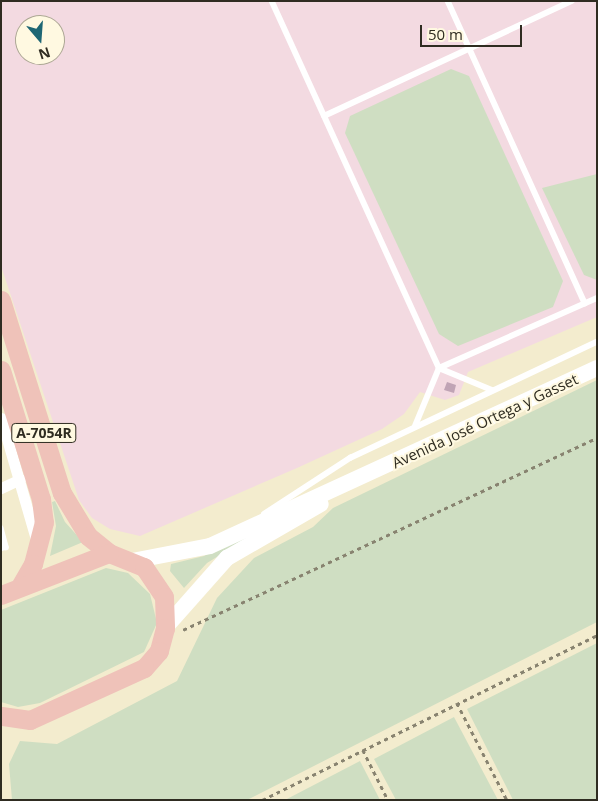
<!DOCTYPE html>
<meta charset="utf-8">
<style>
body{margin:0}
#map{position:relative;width:598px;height:801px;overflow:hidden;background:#f3ecce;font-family:"Open Sans",sans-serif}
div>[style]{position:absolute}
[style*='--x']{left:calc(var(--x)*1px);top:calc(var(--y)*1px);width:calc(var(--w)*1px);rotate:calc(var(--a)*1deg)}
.industrial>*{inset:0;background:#f3dae1}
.green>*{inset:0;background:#cfdec2}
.building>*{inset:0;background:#c0a4b5}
.path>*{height:2.5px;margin-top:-1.25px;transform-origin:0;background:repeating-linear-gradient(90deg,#888370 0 4px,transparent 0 8px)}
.service>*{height:5.5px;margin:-2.75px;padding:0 2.75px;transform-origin:2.75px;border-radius:2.75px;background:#fff}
.minor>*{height:11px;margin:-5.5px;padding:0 5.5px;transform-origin:5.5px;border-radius:5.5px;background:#fff}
.secondary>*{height:16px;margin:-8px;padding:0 8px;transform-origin:8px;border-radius:8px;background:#fff}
.primary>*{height:19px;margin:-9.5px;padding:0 9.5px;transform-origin:9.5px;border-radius:9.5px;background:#efc2b9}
span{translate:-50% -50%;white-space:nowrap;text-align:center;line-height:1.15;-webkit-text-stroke:4px #fff9e1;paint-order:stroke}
.shield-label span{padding:1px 4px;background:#fff9e1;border:1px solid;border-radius:4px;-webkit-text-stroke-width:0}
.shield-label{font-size:14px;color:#2f2c21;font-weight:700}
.street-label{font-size:15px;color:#2f2c21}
.frame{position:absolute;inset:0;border:2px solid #2f2c21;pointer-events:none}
.north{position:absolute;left:15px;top:15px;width:50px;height:50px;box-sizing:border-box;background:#fff9e1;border:1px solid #aca794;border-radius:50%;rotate:162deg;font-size:14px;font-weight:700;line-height:20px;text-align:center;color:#2f2c21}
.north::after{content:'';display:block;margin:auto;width:18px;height:22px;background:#1e6774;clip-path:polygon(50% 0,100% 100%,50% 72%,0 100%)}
.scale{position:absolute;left:420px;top:25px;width:102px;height:22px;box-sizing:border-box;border:2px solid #2f2c21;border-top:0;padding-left:6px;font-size:15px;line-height:18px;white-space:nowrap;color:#2f2c21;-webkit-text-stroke:4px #fff9e1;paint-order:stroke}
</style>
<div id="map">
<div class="industrial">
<i style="clip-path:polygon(evenodd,1px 1px,597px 1px,597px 317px,468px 372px,459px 395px,445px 400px,420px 392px,404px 414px,382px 429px,297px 468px,140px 536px,110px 529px,92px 518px,79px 500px,1px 266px,1px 1px,25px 25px,55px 25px,55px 55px,25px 55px,25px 25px)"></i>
</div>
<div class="green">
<i style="clip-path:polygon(451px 69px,469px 76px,563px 281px,553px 307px,458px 346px,439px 334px,345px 133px,350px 116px)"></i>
<i style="clip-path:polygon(597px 174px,597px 280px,584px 275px,542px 188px)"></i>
<i style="clip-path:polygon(597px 380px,597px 622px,247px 800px,12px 800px,9px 764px,20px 741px,57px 744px,177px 681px,217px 598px,254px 558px,313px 527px,333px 508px)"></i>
<i style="clip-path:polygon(55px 501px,65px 522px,83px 542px,50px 556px,56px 526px,52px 502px)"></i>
<i style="clip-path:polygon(284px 516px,207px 563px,184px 588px,170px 571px,171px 564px,204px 556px)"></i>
<i style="clip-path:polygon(106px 568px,128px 573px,150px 594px,157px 623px,144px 652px,40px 703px,18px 707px,1px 702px,1px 610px)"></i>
<i style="clip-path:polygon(597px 643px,597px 800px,513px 800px,467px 709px)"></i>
<i style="clip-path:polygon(454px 717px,498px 800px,396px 800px,374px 759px)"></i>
<i style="clip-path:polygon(360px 761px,380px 800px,285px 800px)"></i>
</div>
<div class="building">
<i style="clip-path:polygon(447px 382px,456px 385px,454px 393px,444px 390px)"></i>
</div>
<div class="path">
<i style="--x:183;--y:630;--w:456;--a:-24.9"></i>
<i style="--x:457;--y:703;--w:109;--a:62.7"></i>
<i style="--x:363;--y:750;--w:56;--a:63.4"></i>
<i style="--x:262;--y:800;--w:373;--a:-26.2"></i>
</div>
<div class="service">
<i style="--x:272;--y:1;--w:403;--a:65.5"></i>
<i style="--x:439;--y:368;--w:173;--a:-23.9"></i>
<i style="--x:448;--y:1;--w:332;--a:65.6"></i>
<i style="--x:324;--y:116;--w:273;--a:-24.9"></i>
<i style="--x:415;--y:426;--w:63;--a:-67.5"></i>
<i style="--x:439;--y:368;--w:57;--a:22.5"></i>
<i style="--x:264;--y:514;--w:103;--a:-33.1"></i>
<i style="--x:350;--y:458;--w:273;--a:-25.2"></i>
<i style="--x:1;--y:528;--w:20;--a:75"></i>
<i style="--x:6;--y:547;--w:5;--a:158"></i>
</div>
<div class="minor">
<i style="--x:1;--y:418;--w:126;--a:73.9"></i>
<i style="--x:1;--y:488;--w:21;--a:-25"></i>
</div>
<div class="secondary">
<i style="--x:132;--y:561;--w:79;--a:-10.9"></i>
<i style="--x:210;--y:546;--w:426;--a:-24.7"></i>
<i style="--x:165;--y:628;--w:94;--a:-48.5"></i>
<i style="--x:227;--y:558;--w:108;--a:-29.9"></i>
</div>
<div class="primary">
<i style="--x:1;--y:300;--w:202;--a:72.5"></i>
<i style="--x:62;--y:493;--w:50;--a:58.8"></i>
<i style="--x:88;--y:536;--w:27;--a:39"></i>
<i style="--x:109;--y:553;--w:38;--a:22"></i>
<i style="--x:144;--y:567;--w:36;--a:56"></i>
<i style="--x:164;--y:597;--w:31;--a:88"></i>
<i style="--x:165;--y:628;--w:24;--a:105"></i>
<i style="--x:159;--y:651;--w:23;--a:131"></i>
<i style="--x:144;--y:668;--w:125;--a:155.5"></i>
<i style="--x:30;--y:720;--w:29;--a:-172"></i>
<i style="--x:1;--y:370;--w:135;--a:72.8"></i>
<i style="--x:41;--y:499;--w:23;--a:83"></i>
<i style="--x:44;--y:522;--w:43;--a:104.7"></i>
<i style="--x:33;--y:564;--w:24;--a:120"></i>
<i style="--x:1;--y:595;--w:116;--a:-21.3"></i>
</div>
<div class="shield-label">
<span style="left:44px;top:433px">A-7054R</span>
</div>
<div class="street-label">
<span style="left:485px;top:421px;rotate:-25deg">Avenida José Ortega y Gasset</span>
</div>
<div class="frame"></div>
<div class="north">N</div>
<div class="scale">50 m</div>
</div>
